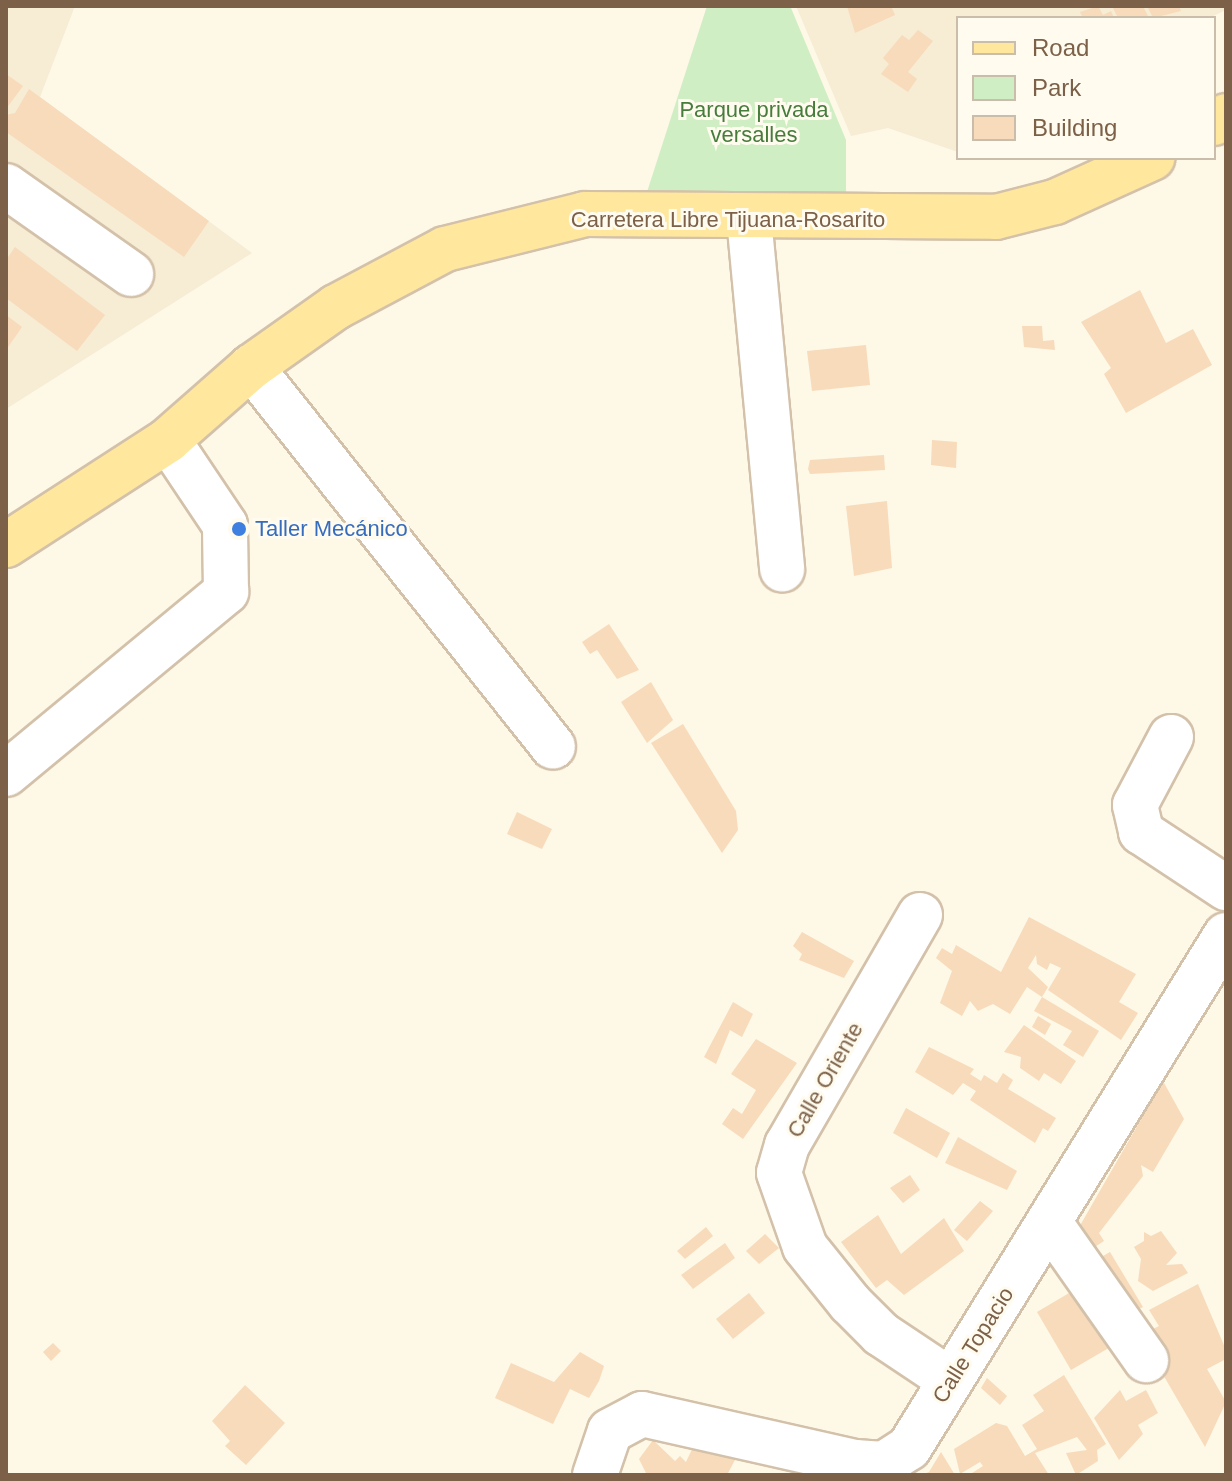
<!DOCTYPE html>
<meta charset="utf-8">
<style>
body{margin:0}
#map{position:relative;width:1232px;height:1481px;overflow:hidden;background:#fef8e7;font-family:Arial,sans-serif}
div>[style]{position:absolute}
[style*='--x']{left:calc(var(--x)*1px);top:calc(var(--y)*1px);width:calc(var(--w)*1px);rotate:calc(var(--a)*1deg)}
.residential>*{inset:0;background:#f7ecd4}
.green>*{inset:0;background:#cfeec3}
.building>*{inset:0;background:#f7dbbb}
.roads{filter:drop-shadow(2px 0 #d3c1aa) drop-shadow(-2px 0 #d3c1aa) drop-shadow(0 2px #d3c1aa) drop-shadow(0 -2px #d3c1aa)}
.minor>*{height:44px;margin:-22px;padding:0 22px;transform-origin:22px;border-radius:22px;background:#fff}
.major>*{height:44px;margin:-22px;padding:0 22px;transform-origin:22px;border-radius:22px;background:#ffe89d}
.dots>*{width:22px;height:22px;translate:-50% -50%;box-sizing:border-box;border:4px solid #fffbef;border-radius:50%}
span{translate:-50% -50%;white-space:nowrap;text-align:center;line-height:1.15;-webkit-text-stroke:6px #fffbef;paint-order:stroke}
.park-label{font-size:22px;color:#467c3c}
.street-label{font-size:22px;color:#7c6148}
.shop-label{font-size:22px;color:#366cbe}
.left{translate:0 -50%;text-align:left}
.frame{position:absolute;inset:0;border:8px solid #7c6148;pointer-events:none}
.legend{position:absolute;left:956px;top:16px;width:260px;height:144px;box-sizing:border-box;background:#fffbef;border:2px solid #cbbdac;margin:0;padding:10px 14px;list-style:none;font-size:24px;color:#7c6148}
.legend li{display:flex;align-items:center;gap:16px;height:40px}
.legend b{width:40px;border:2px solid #cbbdac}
</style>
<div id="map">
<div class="residential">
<i style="clip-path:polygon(6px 6px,75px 6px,40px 97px,252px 253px,6px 409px)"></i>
<i style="clip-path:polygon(796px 6px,1226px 6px,1226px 10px,1209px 18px,958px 18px,958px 152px,888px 128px,851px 136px)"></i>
</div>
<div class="green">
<i style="clip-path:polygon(707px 6px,791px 8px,846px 140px,846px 208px,647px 192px)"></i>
</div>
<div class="building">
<i style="clip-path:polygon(847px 6px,891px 6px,895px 15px,855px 33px)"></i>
<i style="clip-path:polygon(1098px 6px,1103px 15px,1111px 11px,1114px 18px,1083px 18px,1080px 12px)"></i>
<i style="clip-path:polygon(1112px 6px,1143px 6px,1149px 18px,1118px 18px)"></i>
<i style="clip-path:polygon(1147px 6px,1179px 6px,1181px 11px,1153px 18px)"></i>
<i style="clip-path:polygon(918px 30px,933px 41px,908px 72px,917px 79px,908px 92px,881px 74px,889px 64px,883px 58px,902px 35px,909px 40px)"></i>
<i style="clip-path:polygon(6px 74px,23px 86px,6px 109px)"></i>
<i style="clip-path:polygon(29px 89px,209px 221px,184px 257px,6px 132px,6px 115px,15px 113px)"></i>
<i style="clip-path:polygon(15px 247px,105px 315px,77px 351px,6px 298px,6px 260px)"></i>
<i style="clip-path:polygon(1140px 290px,1166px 343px,1193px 329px,1212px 365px,1126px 413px,1104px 374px,1111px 368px,1081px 322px)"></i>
<i style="clip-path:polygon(6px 315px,22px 327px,6px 350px)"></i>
<i style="clip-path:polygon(1022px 326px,1042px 326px,1043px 341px,1054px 340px,1055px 350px,1024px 347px)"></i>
<i style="clip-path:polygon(866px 345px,870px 385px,812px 391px,807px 351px)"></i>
<i style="clip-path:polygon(932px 440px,957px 442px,956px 468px,931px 465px)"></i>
<i style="clip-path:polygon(884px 455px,885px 470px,810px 474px,808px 469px,810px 460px)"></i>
<i style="clip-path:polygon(887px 501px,892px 568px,854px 576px,846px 506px)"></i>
<i style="clip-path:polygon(609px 624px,639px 670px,617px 679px,597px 650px,590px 654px,582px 642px)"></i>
<i style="clip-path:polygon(651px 682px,673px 720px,647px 743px,621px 702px)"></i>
<i style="clip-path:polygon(683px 724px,736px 811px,738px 830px,722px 853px,651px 743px)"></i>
<i style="clip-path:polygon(517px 812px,552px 829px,542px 849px,507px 834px)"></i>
<i style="clip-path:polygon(1029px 917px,1136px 974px,1119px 1002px,1138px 1013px,1121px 1040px,1048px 990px,1061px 968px,1050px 963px,1047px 970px,1037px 964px,1036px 955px,1028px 968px,1048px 987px,1042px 997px,1027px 987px,1010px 1014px,993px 1004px,978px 1011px,970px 1001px,962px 1016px,940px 1003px,952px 971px,936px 958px,942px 948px,952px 954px,956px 945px,1001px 972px)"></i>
<i style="clip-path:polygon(802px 932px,854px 961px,844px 978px,799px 960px,802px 954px,793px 946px)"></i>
<i style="clip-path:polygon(1042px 997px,1099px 1031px,1083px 1057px,1063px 1045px,1072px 1031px,1034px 1011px)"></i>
<i style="clip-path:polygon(733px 1002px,753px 1014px,742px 1037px,730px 1030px,716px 1064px,704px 1057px)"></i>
<i style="clip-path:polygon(1038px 1016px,1051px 1024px,1045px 1035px,1032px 1027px)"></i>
<i style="clip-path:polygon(1024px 1025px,1076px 1061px,1061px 1084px,1044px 1073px,1039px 1081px,1020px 1068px,1021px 1057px,1004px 1052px)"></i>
<i style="clip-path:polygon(756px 1039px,797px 1063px,743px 1139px,722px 1124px,733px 1108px,742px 1114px,756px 1090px,731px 1074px)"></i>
<i style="clip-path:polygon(929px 1047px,974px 1069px,970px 1074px,981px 1081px,984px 1075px,997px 1083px,1003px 1073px,1013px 1080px,1008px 1089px,1056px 1118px,1048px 1131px,1043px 1128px,1035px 1143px,970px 1100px,976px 1091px,963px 1083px,953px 1095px,915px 1072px)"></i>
<i style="clip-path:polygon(1163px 1081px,1184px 1119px,1153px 1172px,1141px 1165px,1143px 1176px,1099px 1233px,1104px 1241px,1090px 1250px,1078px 1229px)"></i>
<i style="clip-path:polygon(906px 1108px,950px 1133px,937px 1158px,893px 1133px)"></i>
<i style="clip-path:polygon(958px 1137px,1017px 1171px,1007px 1190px,945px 1163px)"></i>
<i style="clip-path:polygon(910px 1175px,920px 1190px,903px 1203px,890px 1188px)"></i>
<i style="clip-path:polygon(980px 1201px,993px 1211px,967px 1241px,954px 1230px)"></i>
<i style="clip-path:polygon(878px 1215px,901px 1254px,944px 1218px,964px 1251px,904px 1295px,887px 1280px,876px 1288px,841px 1242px)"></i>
<i style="clip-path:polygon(706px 1227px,713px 1236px,685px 1259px,677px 1251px)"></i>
<i style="clip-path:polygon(1161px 1231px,1177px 1253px,1166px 1265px,1182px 1264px,1188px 1273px,1153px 1291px,1138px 1281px,1141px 1259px,1134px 1247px,1144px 1241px,1144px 1232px,1151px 1236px)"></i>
<i style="clip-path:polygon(765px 1234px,779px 1248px,759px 1264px,746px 1251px)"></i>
<i style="clip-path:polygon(725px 1243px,735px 1258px,693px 1289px,681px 1275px)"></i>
<i style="clip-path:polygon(1110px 1252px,1143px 1307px,1128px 1315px,1096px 1260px)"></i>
<i style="clip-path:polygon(1086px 1283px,1119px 1342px,1071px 1370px,1037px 1312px)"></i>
<i style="clip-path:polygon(1198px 1284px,1226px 1350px,1226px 1359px,1207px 1369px,1226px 1402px,1205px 1447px,1147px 1347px,1149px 1331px,1159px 1326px,1149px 1310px)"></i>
<i style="clip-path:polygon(749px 1293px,765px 1313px,733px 1339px,716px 1319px)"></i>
<i style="clip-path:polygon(53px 1343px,61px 1351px,51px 1361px,43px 1352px)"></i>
<i style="clip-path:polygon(580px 1352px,604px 1366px,599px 1381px,589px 1398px,570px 1389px,553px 1424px,495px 1398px,511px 1363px,554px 1382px)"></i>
<i style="clip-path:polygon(1064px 1375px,1106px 1444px,1097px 1450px,1098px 1461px,1076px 1475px,1066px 1453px,1087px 1450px,1077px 1437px,1035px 1453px,1049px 1475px,969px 1475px,983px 1466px,980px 1462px,960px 1474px,954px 1449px,996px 1423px,1007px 1426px,1025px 1456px,1037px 1449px,1022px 1425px,1044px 1411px,1033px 1395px)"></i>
<i style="clip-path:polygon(987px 1378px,1007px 1396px,1000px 1405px,981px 1388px)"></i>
<i style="clip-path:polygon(245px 1385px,285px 1423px,246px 1465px,225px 1446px,230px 1441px,212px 1421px)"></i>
<i style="clip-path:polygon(1120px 1390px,1126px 1401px,1146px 1390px,1158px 1413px,1138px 1425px,1143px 1434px,1119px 1460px,1094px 1418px)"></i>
<i style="clip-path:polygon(653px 1440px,675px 1461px,680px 1456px,686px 1462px,694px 1445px,736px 1458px,727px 1475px,647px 1475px,639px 1459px)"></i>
<i style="clip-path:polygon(941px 1452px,955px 1475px,921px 1475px,929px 1472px)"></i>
</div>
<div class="roads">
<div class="minor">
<i style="--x:6;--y:186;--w:153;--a:35.1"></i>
<i style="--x:749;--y:218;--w:353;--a:84.6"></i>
<i style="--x:251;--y:367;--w:485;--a:51.5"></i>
<i style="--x:1171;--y:737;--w:77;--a:117.9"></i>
<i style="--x:1135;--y:805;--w:28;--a:77"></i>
<i style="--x:1141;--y:832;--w:102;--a:33.4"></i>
<i style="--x:6;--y:774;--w:286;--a:-39.6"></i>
<i style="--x:226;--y:592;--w:67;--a:-90.9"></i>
<i style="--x:225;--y:525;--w:102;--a:-123.8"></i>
<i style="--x:920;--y:915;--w:266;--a:120"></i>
<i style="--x:787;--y:1145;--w:29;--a:106"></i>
<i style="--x:779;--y:1173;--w:78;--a:70.6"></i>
<i style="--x:805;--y:1247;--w:72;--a:51.2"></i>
<i style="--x:850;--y:1303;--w:44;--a:45"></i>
<i style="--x:881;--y:1334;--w:83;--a:33.7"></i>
<i style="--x:1049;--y:1222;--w:169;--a:54.9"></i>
<i style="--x:595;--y:1475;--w:46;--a:-71.2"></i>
<i style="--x:610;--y:1431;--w:36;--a:-28"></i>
<i style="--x:642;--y:1414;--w:218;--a:12.7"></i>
<i style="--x:855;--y:1462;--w:29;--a:4"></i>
<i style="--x:884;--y:1464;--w:30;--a:-33"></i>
<i style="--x:909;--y:1448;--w:603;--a:-58.29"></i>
</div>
<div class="major">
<i style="--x:1214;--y:123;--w:14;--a:-30"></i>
<i style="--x:6;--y:545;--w:193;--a:-32.9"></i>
<i style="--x:168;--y:440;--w:111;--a:-41.3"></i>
<i style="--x:251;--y:367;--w:104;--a:-35.2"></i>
<i style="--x:336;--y:307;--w:123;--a:-28"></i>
<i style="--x:445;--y:249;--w:144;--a:-14"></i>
<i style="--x:585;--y:214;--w:411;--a:0.4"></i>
<i style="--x:996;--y:217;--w:61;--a:-14.3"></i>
<i style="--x:1055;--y:202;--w:107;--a:-24.4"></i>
</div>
</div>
<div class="dots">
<i style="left:239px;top:529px;background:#3f7fe0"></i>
</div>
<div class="park-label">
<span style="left:754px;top:122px">Parque privada<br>versalles</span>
</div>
<div class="street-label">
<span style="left:728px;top:220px">Carretera Libre Tijuana-Rosarito</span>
<span style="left:825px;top:1080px;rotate:-60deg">Calle Oriente</span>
<span style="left:973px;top:1345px;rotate:-58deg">Calle Topacio</span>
</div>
<div class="shop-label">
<span class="left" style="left:255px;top:529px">Taller Mecánico</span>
</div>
<div class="frame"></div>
<ul class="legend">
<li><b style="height:10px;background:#ffe89d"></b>Road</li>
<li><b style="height:22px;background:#cfeec3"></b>Park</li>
<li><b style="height:22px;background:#f7dbbb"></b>Building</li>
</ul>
</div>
